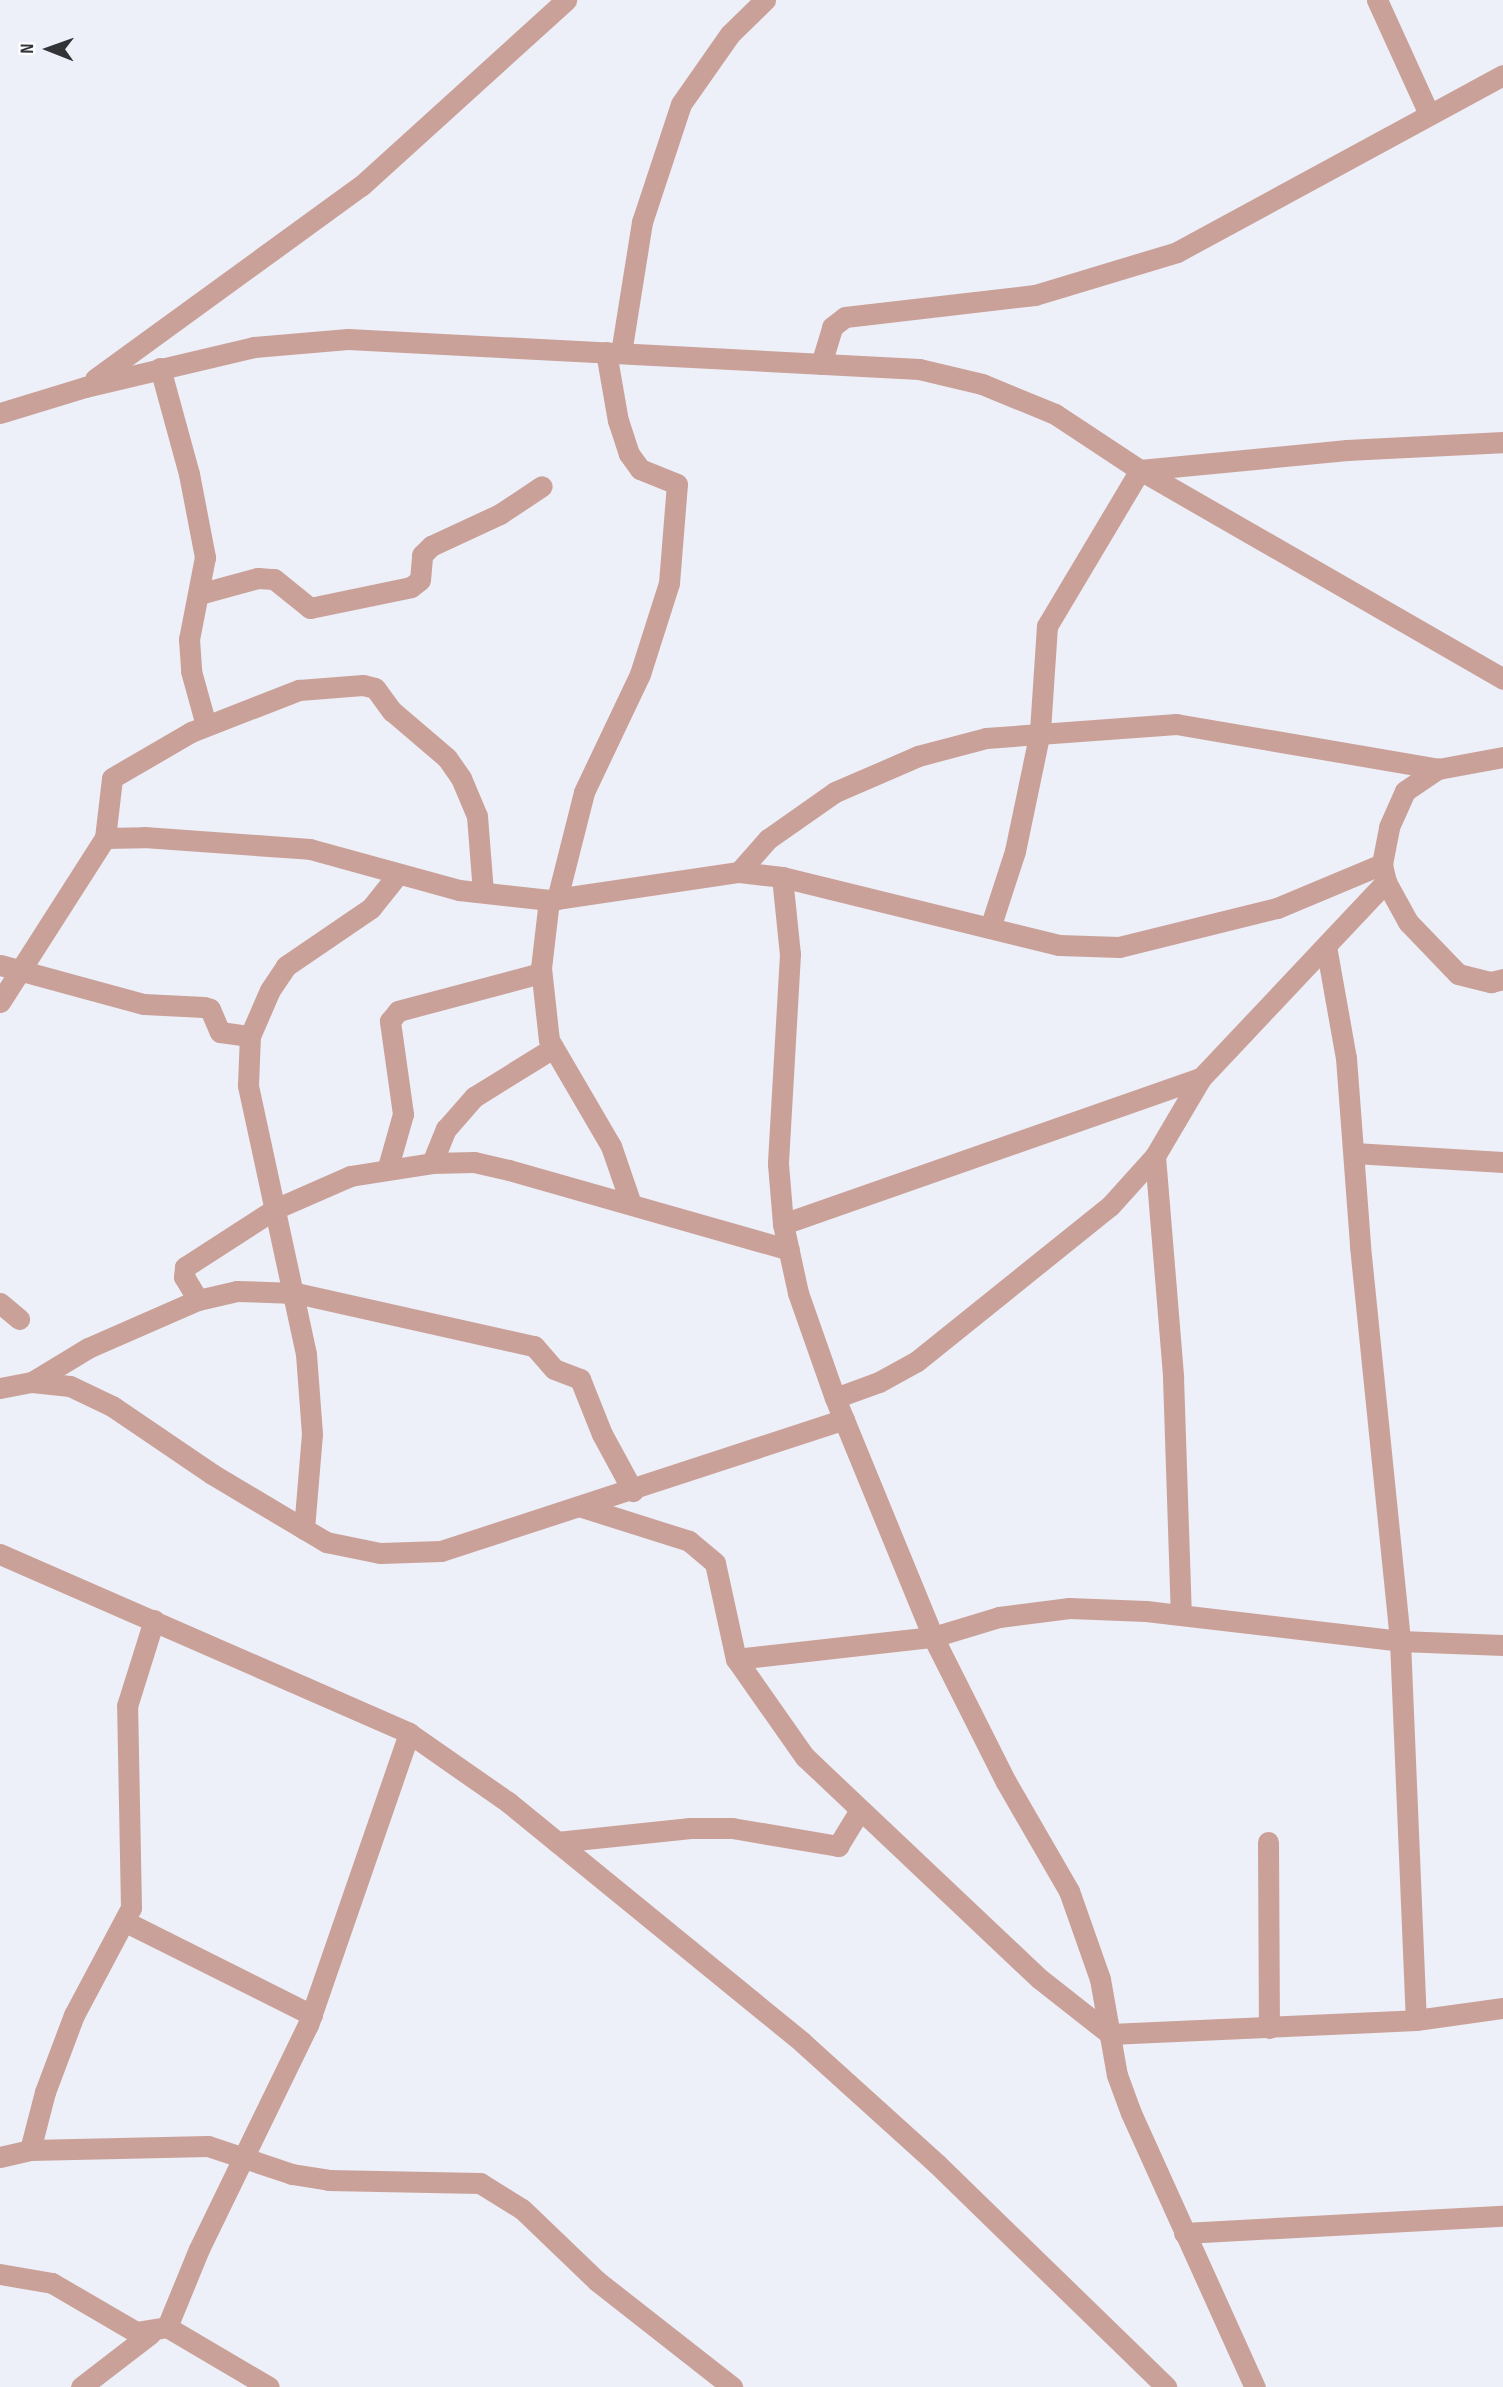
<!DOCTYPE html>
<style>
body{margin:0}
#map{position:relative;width:1503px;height:2387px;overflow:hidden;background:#edeff9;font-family:"Sofia Sans Condensed",sans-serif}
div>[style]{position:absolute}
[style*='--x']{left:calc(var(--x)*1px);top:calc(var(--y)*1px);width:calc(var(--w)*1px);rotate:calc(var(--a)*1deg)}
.minor>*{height:21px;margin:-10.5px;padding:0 10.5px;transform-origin:10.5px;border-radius:10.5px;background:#caa198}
span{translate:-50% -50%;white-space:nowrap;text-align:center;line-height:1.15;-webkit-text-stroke:6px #fcfdff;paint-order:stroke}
.north{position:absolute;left:14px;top:14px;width:70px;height:70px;-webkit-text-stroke:5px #fcfdff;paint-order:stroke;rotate:271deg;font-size:19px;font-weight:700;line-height:28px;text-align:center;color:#323336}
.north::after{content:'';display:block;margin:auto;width:24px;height:32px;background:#323336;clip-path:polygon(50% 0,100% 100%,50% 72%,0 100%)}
</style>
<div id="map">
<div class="minor">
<i style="--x:1377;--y:0;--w:125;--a:65.5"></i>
<i style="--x:621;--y:353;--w:133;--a:-80.9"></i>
<i style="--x:642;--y:222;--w:124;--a:-71.7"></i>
<i style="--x:681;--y:104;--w:85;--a:-55"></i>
<i style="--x:730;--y:34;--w:49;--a:-44.2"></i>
<i style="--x:821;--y:364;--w:39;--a:-73"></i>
<i style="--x:832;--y:327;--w:16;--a:-38"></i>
<i style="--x:845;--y:317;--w:191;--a:-6.6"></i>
<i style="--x:1035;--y:295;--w:148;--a:-16.8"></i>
<i style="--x:1177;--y:252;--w:371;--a:-28.5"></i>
<i style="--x:160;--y:368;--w:110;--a:74.7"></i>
<i style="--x:189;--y:474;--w:85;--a:79.1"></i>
<i style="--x:205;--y:557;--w:84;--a:101"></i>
<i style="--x:189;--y:639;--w:32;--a:86"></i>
<i style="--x:191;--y:671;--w:56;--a:74.5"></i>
<i style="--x:95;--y:379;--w:329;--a:-36"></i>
<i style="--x:361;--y:186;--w:277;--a:-42.2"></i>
<i style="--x:0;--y:413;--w:89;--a:-17"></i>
<i style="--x:85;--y:387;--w:174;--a:-13.3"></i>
<i style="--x:254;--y:347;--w:94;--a:-4.9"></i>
<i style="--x:348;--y:339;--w:572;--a:3.01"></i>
<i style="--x:919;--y:369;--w:65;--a:13.4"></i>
<i style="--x:982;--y:384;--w:79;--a:22.3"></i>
<i style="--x:1055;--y:414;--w:102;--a:33.4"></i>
<i style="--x:1140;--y:470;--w:419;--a:29.9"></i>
<i style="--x:199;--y:594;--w:61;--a:-15.2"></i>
<i style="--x:258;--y:578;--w:16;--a:4"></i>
<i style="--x:274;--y:579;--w:46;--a:38.9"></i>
<i style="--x:310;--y:608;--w:103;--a:-11.7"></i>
<i style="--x:411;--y:587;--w:11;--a:-38"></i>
<i style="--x:420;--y:580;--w:25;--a:-85"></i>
<i style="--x:422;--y:555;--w:13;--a:-45"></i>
<i style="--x:431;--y:546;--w:76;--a:-24.9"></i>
<i style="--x:500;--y:514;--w:50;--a:-33.7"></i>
<i style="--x:105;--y:838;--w:39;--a:-1"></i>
<i style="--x:144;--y:837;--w:166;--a:4.1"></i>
<i style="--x:310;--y:849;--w:155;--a:15.4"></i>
<i style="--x:459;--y:890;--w:91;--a:6.3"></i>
<i style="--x:549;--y:900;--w:192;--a:-8.4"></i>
<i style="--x:739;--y:872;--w:43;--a:6.6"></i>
<i style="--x:782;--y:877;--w:285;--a:13.8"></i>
<i style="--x:1059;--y:945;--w:60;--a:1.9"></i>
<i style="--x:1119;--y:947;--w:163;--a:-13.9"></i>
<i style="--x:1277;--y:908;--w:114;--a:-22.7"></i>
<i style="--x:739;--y:872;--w:44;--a:-48.7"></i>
<i style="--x:768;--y:839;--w:82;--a:-35"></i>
<i style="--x:835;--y:792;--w:90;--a:-23.4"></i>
<i style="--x:918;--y:756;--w:70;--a:-14.8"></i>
<i style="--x:986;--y:738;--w:191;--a:-4.2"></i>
<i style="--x:1176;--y:724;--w:266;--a:9.7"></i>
<i style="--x:782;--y:877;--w:77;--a:84.1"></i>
<i style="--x:790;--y:954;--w:210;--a:93.3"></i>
<i style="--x:778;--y:1164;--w:60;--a:85.2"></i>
<i style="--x:783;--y:1224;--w:71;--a:77.7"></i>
<i style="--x:798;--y:1293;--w:111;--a:70.6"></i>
<i style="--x:835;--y:1398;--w:258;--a:67.7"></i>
<i style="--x:933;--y:1637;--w:162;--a:63.3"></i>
<i style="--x:1006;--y:1782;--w:126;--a:60"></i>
<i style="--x:1069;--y:1891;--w:93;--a:70.6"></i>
<i style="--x:1100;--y:1979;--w:97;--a:80"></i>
<i style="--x:1117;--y:2075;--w:40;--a:69.8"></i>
<i style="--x:1131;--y:2113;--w:301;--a:65.7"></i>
<i style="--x:1386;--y:882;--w:46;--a:61.2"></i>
<i style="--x:1408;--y:922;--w:72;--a:46.1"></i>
<i style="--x:1458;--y:974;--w:34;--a:14"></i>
<i style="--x:1491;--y:982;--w:12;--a:-14"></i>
<i style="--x:557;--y:899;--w:110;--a:-75.8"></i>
<i style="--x:584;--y:792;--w:131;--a:-64.6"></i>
<i style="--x:640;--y:674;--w:96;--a:-72.3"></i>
<i style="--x:669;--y:583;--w:99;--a:-85.4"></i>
<i style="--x:677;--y:484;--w:40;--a:-158"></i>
<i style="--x:640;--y:469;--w:19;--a:-126"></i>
<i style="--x:629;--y:454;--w:35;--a:-108"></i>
<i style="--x:618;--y:421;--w:70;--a:-99.9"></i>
<i style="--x:549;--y:900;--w:68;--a:96.7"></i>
<i style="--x:541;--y:968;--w:72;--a:83.7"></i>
<i style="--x:549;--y:1040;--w:123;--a:59.7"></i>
<i style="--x:611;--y:1146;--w:61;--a:71"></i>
<i style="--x:990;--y:928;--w:81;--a:-72"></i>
<i style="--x:1015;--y:851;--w:123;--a:-78.2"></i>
<i style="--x:1040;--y:731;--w:105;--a:-86.2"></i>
<i style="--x:1047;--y:626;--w:182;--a:-59.2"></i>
<i style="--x:1140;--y:470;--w:208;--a:-5.5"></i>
<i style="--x:1347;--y:450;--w:156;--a:-2.9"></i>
<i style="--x:1326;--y:946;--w:114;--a:79.9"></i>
<i style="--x:1346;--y:1058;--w:189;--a:85.7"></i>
<i style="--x:1360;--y:1246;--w:397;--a:84.2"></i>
<i style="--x:1400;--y:1641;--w:379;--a:87.6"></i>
<i style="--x:0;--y:965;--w:149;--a:15.2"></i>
<i style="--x:144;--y:1004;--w:60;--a:2.9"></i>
<i style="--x:204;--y:1007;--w:6;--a:18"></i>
<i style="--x:210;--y:1009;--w:25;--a:67"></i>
<i style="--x:220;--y:1032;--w:30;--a:8"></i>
<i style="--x:0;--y:1002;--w:195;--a:-57.4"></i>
<i style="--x:105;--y:838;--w:60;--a:-83.3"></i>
<i style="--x:112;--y:778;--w:91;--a:-30.2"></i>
<i style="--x:191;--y:732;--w:116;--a:-21.3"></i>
<i style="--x:299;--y:690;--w:64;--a:-4.5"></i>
<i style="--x:363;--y:685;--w:12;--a:14"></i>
<i style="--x:375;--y:688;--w:29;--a:54"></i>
<i style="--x:392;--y:711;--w:72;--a:40.5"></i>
<i style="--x:447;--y:758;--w:24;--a:55"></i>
<i style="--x:461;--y:778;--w:41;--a:67.2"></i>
<i style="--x:477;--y:816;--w:76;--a:85.5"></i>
<i style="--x:1354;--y:1153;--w:149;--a:3.5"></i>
<i style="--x:1155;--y:1156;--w:222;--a:85.3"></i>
<i style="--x:1173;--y:1377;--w:238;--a:88.1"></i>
<i style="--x:432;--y:1163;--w:37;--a:-68"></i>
<i style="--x:446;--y:1129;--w:43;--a:-48.8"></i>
<i style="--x:474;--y:1097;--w:93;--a:-31.8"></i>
<i style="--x:388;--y:1167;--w:55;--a:-74.2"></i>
<i style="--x:403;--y:1114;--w:94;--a:-98"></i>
<i style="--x:390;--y:1021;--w:13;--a:-51"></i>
<i style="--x:398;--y:1011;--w:148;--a:-14.9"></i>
<i style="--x:783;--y:1224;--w:443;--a:-19.3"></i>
<i style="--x:198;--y:1300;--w:27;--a:-121"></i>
<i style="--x:184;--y:1277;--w:10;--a:-84"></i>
<i style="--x:185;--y:1267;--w:107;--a:-32.8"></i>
<i style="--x:275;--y:1209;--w:82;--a:-23.7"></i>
<i style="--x:350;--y:1176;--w:83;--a:-9"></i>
<i style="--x:432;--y:1163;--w:42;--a:-1.4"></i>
<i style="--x:474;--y:1162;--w:36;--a:13"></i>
<i style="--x:509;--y:1170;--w:291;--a:15.9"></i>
<i style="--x:0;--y:1303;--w:25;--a:40"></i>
<i style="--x:32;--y:1382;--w:66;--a:-31.3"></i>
<i style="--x:88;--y:1348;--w:120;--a:-23.6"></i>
<i style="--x:198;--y:1300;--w:40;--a:-13"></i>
<i style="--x:237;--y:1291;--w:59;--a:1.9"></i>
<i style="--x:296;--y:1293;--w:244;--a:12.6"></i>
<i style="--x:534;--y:1346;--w:30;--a:49"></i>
<i style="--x:554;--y:1369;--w:28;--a:21"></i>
<i style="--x:580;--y:1379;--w:59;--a:68.2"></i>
<i style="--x:602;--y:1434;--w:65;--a:61.5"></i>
<i style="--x:0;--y:1388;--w:33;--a:-11"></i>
<i style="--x:32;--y:1382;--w:38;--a:6"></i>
<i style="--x:70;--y:1386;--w:47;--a:25.5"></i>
<i style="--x:112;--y:1406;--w:121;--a:34.2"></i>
<i style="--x:212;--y:1474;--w:133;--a:30.8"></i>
<i style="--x:326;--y:1542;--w:55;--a:11.5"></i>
<i style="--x:380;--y:1553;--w:61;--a:-1.9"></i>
<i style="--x:441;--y:1551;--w:424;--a:-18.1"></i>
<i style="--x:835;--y:1398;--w:47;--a:-20"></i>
<i style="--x:879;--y:1382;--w:43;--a:-28.9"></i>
<i style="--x:917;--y:1361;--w:248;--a:-38.8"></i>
<i style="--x:1110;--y:1206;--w:67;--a:-48"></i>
<i style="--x:1155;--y:1156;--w:91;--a:-59.5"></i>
<i style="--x:1201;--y:1078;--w:270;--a:-46.7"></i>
<i style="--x:1386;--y:882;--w:18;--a:-103"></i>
<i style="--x:1382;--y:864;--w:38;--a:-79"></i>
<i style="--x:1389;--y:827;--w:39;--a:-66"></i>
<i style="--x:1405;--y:791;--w:40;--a:-34"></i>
<i style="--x:1438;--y:769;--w:66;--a:-10.5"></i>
<i style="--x:582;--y:1507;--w:112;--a:17.6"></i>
<i style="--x:689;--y:1541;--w:34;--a:40"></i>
<i style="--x:715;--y:1563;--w:98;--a:77.7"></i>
<i style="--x:736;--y:1659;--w:120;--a:54.9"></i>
<i style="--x:805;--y:1757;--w:323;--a:43.4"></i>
<i style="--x:1040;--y:1979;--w:89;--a:38.2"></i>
<i style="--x:1110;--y:2034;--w:306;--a:-2.6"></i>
<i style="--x:1416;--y:2020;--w:88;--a:-7.9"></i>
<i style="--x:304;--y:1529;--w:95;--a:-85.2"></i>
<i style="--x:312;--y:1434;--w:80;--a:-94.3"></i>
<i style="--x:306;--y:1354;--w:275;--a:-102.2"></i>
<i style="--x:248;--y:1085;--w:49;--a:-87.7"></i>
<i style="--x:250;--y:1036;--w:50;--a:-66.5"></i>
<i style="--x:270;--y:990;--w:29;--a:-56"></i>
<i style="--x:286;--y:966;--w:103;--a:-34.3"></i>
<i style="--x:371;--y:908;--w:43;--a:-51.5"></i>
<i style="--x:0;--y:1554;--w:446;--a:23.6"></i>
<i style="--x:409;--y:1733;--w:121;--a:34.9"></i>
<i style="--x:508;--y:1802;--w:380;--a:39.2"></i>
<i style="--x:802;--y:2042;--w:182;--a:42.1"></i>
<i style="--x:937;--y:2164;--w:320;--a:44.2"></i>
<i style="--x:736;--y:1659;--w:198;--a:-6.4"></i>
<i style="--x:933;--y:1637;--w:69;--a:-16.9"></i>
<i style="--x:999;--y:1617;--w:71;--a:-7.3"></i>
<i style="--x:1069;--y:1608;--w:77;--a:2.2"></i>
<i style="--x:1146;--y:1611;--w:256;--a:6.7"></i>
<i style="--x:1400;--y:1641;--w:103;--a:2.2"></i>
<i style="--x:557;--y:1842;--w:134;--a:-6"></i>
<i style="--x:690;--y:1828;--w:42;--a:0"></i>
<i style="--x:732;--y:1828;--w:108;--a:9.6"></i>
<i style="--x:838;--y:1846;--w:42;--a:-58.6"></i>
<i style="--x:1268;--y:1842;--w:186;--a:89.7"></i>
<i style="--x:126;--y:1922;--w:208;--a:26.6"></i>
<i style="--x:30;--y:2150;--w:60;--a:-75.5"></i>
<i style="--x:45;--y:2092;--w:82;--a:-69.4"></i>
<i style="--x:74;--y:2015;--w:121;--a:-62"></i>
<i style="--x:131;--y:1908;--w:202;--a:-91.1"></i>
<i style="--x:127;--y:1706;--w:90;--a:-72.6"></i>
<i style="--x:0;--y:2157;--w:31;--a:-13"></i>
<i style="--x:30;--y:2150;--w:178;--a:-1.3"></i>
<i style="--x:208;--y:2146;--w:89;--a:18.4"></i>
<i style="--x:292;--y:2174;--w:36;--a:9"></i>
<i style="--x:328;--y:2180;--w:152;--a:1.1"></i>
<i style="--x:480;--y:2183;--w:49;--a:31.8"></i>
<i style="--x:522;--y:2209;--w:104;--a:43.8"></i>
<i style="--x:597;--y:2281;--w:172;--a:38.1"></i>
<i style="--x:1184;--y:2233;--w:319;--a:-3.1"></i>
<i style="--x:0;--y:2274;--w:53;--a:9.8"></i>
<i style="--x:52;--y:2283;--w:97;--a:30.3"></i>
<i style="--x:136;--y:2332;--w:31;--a:-9"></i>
<i style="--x:167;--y:2327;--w:118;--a:30.5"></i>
<i style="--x:167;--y:2327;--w:84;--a:-67.7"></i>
<i style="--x:199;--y:2249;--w:249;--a:-64.1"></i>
<i style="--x:308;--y:2025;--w:309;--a:-70.9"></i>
<i style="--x:81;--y:2387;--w:88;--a:-37.6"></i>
</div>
<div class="north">N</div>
</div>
